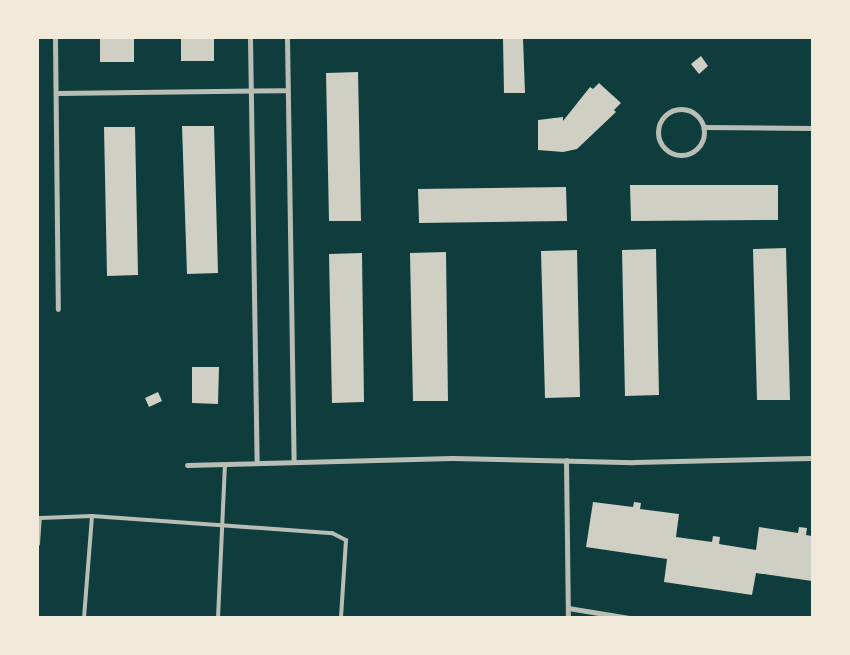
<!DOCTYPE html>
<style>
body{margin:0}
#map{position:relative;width:850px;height:655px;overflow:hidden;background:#0f3d3e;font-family:"PT Sans",sans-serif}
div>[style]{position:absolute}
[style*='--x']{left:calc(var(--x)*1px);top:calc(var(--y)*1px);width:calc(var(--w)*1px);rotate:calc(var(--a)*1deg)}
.building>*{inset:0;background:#cfcfc3}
.service>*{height:4px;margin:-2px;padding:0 2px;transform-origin:2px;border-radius:2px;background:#b8beb3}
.minor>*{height:5px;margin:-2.5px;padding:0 2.5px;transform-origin:2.5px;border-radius:2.5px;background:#b8beb3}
.minor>.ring{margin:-2.5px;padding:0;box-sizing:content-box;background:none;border:5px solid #b8beb3;border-radius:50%}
span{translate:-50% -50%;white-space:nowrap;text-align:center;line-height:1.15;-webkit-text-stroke:5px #f1e9da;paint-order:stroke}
.frame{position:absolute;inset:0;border:39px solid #f1e9da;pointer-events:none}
</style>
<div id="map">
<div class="building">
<i style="clip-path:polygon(100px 38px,134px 38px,134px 62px,100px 62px)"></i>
<i style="clip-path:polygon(181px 38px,214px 38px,214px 61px,181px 61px)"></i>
<i style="clip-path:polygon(503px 38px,523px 38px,525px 93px,504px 93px)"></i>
<i style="clip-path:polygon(701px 56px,708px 66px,699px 74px,691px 64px)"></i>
<i style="clip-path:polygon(358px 72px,361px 221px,329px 221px,326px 73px)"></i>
<i style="clip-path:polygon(599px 83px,621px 103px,614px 110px,616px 112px,577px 149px,563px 152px,538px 150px,538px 120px,563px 117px,563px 121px,590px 87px,593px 89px)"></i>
<i style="clip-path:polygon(182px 126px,214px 126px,218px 273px,187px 274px)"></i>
<i style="clip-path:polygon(104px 127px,135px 127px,138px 275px,107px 276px)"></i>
<i style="clip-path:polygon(630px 185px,778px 185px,778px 220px,631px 221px)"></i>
<i style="clip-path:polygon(566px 187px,567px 221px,419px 223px,418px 189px)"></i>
<i style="clip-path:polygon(786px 248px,790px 400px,757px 400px,753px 249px)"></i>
<i style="clip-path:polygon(656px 249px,659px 395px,625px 396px,622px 250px)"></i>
<i style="clip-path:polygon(577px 250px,580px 397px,545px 398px,541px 251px)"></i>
<i style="clip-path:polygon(446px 252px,448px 401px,413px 401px,410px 253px)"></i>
<i style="clip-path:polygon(362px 253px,364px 402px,332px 403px,329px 254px)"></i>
<i style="clip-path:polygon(192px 367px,219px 367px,218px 404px,192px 403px)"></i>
<i style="clip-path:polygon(158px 392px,162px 401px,149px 407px,145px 398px)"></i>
<i style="clip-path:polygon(593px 502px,633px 507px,634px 502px,641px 503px,640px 509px,679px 514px,676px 537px,712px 542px,713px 536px,720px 537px,719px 544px,756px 550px,759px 527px,798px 533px,799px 527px,807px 528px,806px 535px,812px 536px,812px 581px,756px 573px,752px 595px,664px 582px,667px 559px,586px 547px)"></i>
</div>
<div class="service">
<i style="--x:38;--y:544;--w:26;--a:-86"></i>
<i style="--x:40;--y:518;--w:52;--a:-2.2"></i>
<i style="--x:92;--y:516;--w:241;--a:4.1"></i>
<i style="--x:332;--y:533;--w:16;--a:27"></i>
<i style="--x:346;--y:540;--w:78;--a:93.7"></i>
<i style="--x:84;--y:618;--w:102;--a:-85.5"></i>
<i style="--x:218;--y:618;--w:154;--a:-87.4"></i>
</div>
<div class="minor">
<i style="--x:55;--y:38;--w:271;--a:89.4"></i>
<i style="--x:250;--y:38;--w:425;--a:89.1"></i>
<i style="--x:287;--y:38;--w:424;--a:89.1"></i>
<i style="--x:56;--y:93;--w:231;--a:-0.7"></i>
<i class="ring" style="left:658px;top:109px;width:41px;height:41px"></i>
<i style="--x:704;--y:127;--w:108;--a:0.5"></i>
<i style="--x:566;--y:460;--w:158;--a:89.3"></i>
<i style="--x:187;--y:465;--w:265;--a:-1.5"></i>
<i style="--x:452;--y:458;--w:182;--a:1.3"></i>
<i style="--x:634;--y:462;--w:178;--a:-1.3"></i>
<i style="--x:568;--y:608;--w:62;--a:9.3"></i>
</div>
<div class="frame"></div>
</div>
